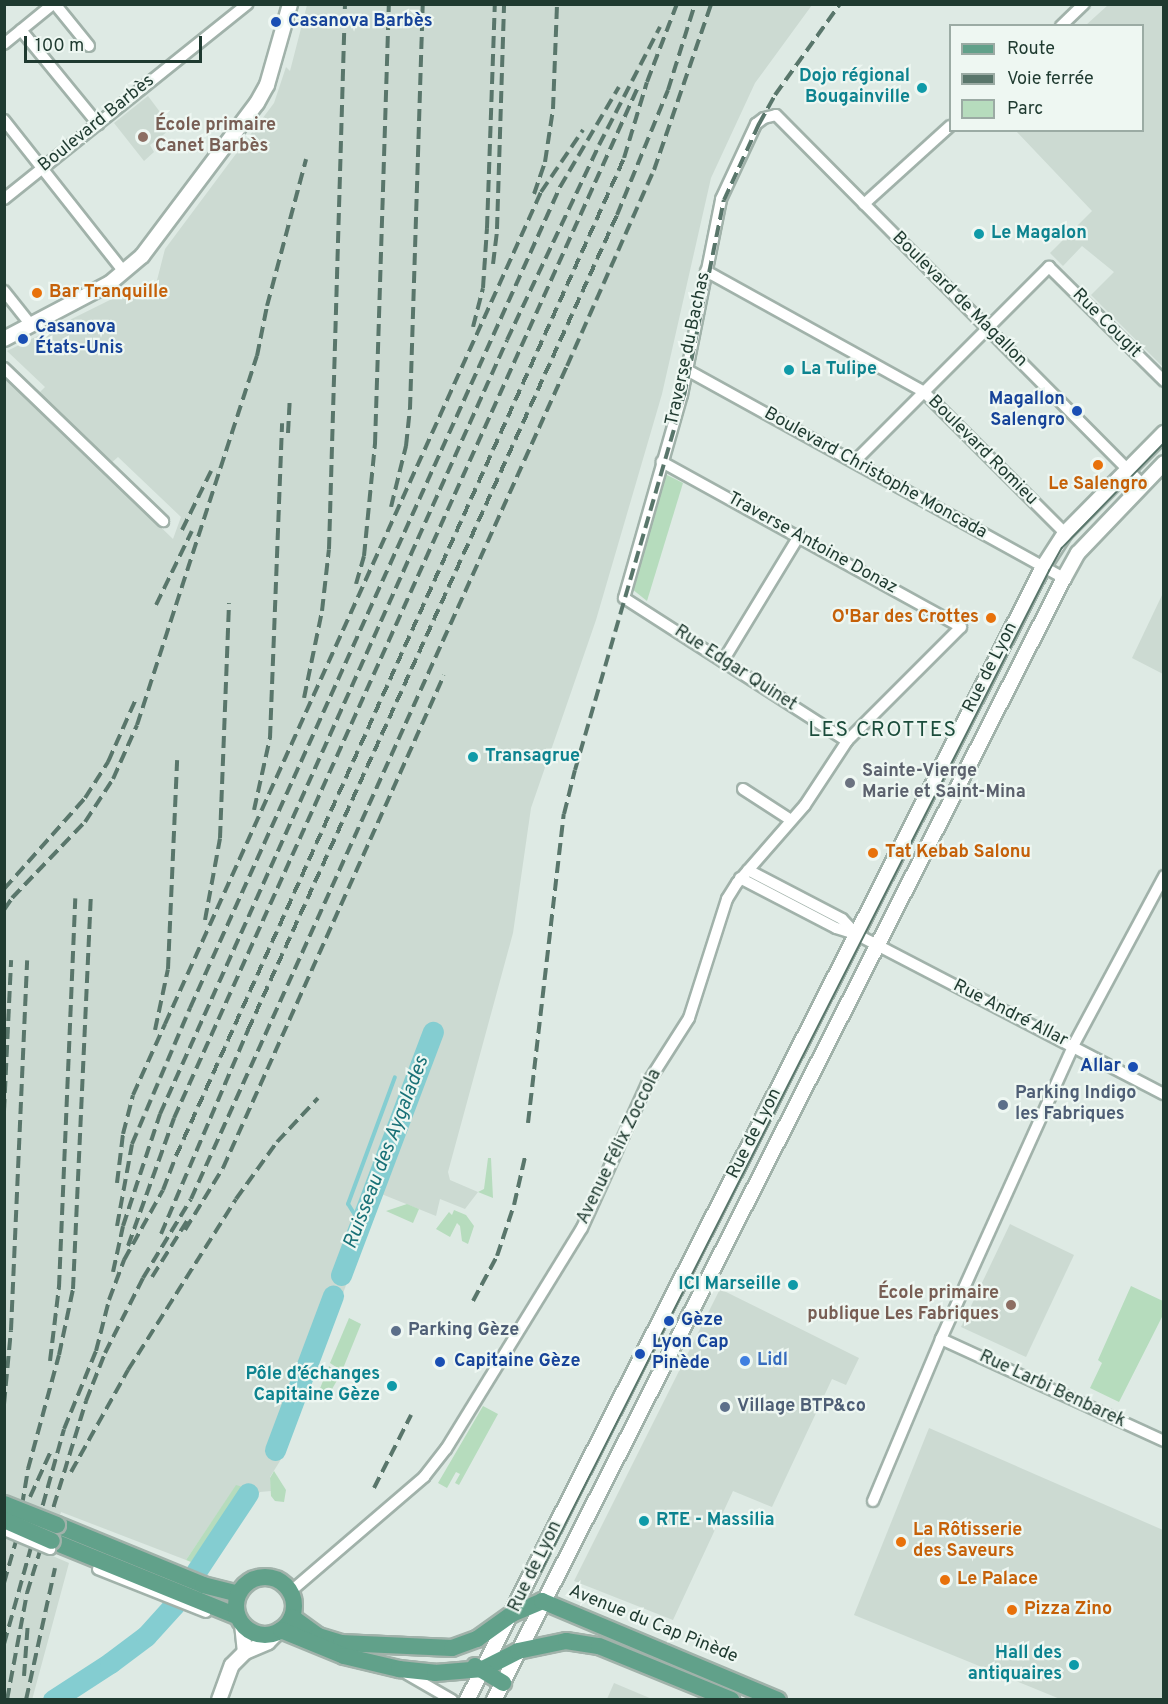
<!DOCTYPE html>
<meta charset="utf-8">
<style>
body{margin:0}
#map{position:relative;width:1168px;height:1704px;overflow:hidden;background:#deeae4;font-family:Overpass,sans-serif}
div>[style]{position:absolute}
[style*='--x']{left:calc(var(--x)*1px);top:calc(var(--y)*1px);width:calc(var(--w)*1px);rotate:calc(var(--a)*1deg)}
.built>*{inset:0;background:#ccdad2}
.green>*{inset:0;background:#b6dcbd}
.stream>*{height:4px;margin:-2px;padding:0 2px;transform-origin:2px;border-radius:2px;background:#84cdd1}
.river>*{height:21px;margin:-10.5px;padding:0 10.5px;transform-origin:10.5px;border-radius:10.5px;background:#84cdd1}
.roads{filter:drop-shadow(2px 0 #a1b2aa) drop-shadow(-2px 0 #a1b2aa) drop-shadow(0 2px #a1b2aa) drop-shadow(0 -2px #a1b2aa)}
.street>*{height:10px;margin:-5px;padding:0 5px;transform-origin:5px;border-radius:5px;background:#fff}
.secondary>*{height:14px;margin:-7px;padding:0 7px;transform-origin:7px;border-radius:7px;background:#fff}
.primary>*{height:16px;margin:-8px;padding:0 8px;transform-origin:8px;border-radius:8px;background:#61a18a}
.primary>.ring{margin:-8px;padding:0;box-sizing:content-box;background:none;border:16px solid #61a18a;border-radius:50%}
.tram>*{height:1.5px;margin:-0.75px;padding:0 0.75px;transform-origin:0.75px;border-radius:0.75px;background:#59766b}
.rail>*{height:4px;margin-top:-2px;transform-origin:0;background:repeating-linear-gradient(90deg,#59766b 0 12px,transparent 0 18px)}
.bridges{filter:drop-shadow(2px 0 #a1b2aa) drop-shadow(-2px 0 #a1b2aa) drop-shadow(0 2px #a1b2aa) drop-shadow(0 -2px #a1b2aa)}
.street-bridge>*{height:10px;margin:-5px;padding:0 5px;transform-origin:5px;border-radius:5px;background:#fff}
.primary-bridge>*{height:16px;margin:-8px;padding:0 8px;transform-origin:8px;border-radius:8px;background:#61a18a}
.dots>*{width:16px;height:16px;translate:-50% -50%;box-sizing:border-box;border:3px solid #eef7f2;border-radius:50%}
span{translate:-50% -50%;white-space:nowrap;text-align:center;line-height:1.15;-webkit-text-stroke:4.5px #eef7f2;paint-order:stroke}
.transit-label{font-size:18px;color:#164399;font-weight:700}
.left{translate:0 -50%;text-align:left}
.right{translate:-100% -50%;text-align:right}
.culture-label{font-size:18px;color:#0d838f;font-weight:700}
.street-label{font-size:18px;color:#1f3a30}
.education-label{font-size:18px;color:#785e54;font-weight:700}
.food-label{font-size:18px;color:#c56008;font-weight:700}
.worship-label{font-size:18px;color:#5b616d;font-weight:700}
.service-label{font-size:18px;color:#4e5e75;font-weight:700}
.shop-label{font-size:18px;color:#366cbe;font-weight:700}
.water-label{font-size:20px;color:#197177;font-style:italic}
.quarter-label{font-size:21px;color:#1b4c3b;letter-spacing:1.5px}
.frame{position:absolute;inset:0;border:6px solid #1f3a30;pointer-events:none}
.legend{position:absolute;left:949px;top:24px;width:195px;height:108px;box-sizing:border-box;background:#eef7f2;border:2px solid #9baba4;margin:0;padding:8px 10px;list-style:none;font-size:18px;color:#1f3a30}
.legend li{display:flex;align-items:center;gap:12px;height:30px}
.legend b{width:30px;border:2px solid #9baba4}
.scale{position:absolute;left:24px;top:36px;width:178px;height:27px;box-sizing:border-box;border:3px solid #1f3a30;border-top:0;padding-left:8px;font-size:18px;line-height:21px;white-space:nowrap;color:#1f3a30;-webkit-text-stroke:4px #eef7f2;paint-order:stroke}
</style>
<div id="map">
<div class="built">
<i style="clip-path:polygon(307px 5px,812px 5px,755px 83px,711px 178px,662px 394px,596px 620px,531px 808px,513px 933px,448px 1172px,450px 1180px,478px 1192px,465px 1209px,440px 1199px,436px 1216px,379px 1193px,312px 1380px,280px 1461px,270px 1477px,271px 1491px,260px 1492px,256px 1497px,236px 1486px,186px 1560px,61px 1512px,48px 1554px,69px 1563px,32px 1700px,4px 1699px,4px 375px,173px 539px,181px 517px,118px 457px,110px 464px,37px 395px,45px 387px,7px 351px,122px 294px,121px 292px,133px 284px,155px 288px,165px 249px,274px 103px,286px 67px,290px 71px)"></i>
<i style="clip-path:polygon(1108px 5px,1163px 5px,1163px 367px,1091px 295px,1114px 272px,1082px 246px,1063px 266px,1050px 253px,1092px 211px,1016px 131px,1142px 130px,1142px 26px,1086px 25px)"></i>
<i style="clip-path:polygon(148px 96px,172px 128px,150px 145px,154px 152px,144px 161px,114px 123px)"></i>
<i style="clip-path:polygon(1163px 593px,1163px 674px,1132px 658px)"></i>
<i style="clip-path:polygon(1010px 1224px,1074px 1255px,1026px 1357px,961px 1327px)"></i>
<i style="clip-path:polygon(720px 1289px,859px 1358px,846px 1385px,832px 1379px,772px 1507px,733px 1491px,673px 1620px,574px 1581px)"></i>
<i style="clip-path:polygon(929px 1428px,1163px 1530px,1163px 1699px,1060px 1699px,854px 1615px)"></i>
<i style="clip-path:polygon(614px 1683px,652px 1699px,607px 1699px)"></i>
</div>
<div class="green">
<i style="clip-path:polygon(665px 474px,683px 483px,647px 601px,632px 589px)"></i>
<i style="clip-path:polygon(488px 1158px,491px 1158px,493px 1198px,478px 1192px,484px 1189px)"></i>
<i style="clip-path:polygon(407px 1204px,419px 1209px,413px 1223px,386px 1211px)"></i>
<i style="clip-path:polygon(454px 1210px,466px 1215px,474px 1226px,468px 1244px,462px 1241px,460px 1226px,457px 1223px,450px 1237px,436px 1229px,449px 1212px,452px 1215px)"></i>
<i style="clip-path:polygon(1131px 1286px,1163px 1301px,1163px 1315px,1119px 1402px,1090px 1388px,1102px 1363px,1098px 1360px)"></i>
<i style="clip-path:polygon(349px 1318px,361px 1324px,342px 1371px,330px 1363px)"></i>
<i style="clip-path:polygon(329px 1366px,340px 1375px,327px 1398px,319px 1391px)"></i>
<i style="clip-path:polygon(483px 1406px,498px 1414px,459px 1485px,455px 1483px,460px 1474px,456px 1472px,447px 1488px,438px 1483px)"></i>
<i style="clip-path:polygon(274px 1471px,286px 1490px,284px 1502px,275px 1501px,271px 1496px,270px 1478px)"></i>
<i style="clip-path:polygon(236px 1485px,243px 1487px,191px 1562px,186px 1560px)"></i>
</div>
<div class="stream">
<i style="--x:356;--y:1237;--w:22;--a:-93"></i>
<i style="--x:355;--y:1215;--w:13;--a:-122"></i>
<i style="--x:348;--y:1204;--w:135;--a:-69.7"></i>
</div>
<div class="river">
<i style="--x:341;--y:1275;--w:260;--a:-69.3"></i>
<i style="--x:275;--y:1450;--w:165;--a:-69.4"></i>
<i style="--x:53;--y:1700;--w:68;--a:-33"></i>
<i style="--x:110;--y:1663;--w:45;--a:-36.9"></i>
<i style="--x:146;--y:1636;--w:42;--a:-47.9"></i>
<i style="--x:174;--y:1605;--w:134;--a:-56.5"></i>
</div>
<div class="roads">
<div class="street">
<i style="--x:55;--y:4;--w:54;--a:51"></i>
<i style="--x:1061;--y:26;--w:32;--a:-44"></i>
<i style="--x:21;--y:30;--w:122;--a:50.7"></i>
<i style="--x:4;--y:44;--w:63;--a:-39.2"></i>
<i style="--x:4;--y:120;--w:194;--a:51.7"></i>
<i style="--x:4;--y:199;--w:312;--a:-38.7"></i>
<i style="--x:864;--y:204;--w:116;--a:-42.2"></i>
<i style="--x:706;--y:271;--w:249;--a:29"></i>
<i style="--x:924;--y:392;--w:199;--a:45"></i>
<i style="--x:4;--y:291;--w:43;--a:51.5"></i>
<i style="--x:4;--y:368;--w:221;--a:43.9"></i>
<i style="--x:687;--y:370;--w:431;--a:28.9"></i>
<i style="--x:854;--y:462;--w:276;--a:-45"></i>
<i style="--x:1049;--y:267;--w:162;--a:44.7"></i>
<i style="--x:723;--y:661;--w:146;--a:-58.7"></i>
<i style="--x:847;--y:741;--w:265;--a:-147.3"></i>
<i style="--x:624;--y:598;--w:211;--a:-74.1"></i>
<i style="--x:682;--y:395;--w:200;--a:-78.7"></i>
<i style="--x:721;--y:199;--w:83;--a:-65"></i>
<i style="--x:756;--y:124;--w:10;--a:-37"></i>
<i style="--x:764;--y:118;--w:12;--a:-14"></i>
<i style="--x:776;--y:115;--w:520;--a:45.23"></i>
<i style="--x:743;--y:789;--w:57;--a:32.9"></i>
<i style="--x:748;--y:870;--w:106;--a:27.5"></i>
<i style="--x:842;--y:919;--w:21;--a:47"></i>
<i style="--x:740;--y:878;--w:108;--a:27.5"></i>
<i style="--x:836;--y:928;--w:21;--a:17"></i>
<i style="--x:856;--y:934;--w:347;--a:27.5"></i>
<i style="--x:941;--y:1339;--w:245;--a:24.6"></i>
<i style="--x:873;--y:1501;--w:176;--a:-67.2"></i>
<i style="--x:941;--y:1339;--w:321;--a:-65.7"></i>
<i style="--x:1073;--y:1046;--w:193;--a:-61.8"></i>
<i style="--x:98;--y:1569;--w:116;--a:21.7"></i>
<i style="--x:290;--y:1592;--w:177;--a:-40.6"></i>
<i style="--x:424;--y:1477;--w:36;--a:-52"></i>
<i style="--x:446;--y:1449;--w:259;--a:-58.4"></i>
<i style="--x:582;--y:1228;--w:158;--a:-65.7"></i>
<i style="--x:647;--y:1084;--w:78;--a:-57.5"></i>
<i style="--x:689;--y:1018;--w:125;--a:-72.3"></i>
<i style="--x:727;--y:899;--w:19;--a:-58"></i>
<i style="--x:737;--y:883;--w:103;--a:-48.9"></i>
<i style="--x:805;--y:805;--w:77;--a:-56.7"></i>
<i style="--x:847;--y:741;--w:161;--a:-45"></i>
<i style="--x:961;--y:627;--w:342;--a:-151.1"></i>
<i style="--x:407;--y:1674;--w:52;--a:30"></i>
</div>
<div class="secondary">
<i style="--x:4;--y:339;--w:120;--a:-27.8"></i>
<i style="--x:110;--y:283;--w:42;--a:-40.2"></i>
<i style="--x:142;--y:256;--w:191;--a:-53.1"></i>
<i style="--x:257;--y:103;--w:21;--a:-61"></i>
<i style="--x:267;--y:85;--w:84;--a:-74.1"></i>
<i style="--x:242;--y:1624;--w:28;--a:84"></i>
<i style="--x:219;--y:1700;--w:37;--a:-70"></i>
<i style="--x:232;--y:1665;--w:18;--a:-45"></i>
<i style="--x:245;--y:1652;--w:25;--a:-23"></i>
<i style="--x:268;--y:1642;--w:14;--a:-45"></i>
<i style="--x:467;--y:1700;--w:1271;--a:-63.05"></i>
<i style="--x:1043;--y:567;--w:40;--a:-57.1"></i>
<i style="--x:1065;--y:533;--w:141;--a:-45.3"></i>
<i style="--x:494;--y:1700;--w:1258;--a:-63.07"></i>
<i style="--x:1064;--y:578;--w:29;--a:-61"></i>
<i style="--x:1078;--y:553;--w:124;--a:-46.3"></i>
</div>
<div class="primary">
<i style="--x:57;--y:1525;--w:158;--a:22.3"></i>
<i style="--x:203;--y:1585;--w:36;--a:14"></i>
<i style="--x:52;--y:1541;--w:200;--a:22.1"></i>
<i class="ring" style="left:236px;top:1577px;width:42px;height:42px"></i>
<i style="--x:292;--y:1617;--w:32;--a:36"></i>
<i style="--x:318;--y:1636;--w:24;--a:17"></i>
<i style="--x:341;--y:1643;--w:111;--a:2.6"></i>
<i style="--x:452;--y:1648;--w:27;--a:-20"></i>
<i style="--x:477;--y:1639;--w:43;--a:-35.5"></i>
<i style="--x:512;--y:1614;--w:33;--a:-23"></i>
<i style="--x:542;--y:1601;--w:256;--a:22.8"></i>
<i style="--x:281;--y:1630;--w:68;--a:22.4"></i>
<i style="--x:344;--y:1656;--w:57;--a:13.3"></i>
<i style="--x:399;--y:1669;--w:36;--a:6"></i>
<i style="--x:435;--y:1673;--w:48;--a:-4.8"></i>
<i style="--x:483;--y:1669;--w:39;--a:-27"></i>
<i style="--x:518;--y:1651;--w:49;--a:-11.8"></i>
<i style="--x:566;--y:1641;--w:33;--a:9"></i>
<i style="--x:599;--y:1646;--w:143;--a:22.2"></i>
<i style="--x:475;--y:1666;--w:33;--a:31"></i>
</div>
</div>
<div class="tram">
<i style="--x:541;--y:1572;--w:1123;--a:-63.09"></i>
<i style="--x:1049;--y:571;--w:26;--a:-61"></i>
<i style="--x:1062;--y:548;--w:146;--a:-45.8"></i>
</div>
<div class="rail">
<i style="--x:534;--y:194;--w:34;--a:-71"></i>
<i style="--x:545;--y:162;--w:54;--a:-81.4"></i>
<i style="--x:553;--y:109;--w:105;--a:-87.8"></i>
<i style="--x:493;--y:264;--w:35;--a:-83"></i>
<i style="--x:497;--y:229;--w:225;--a:-88.2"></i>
<i style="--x:473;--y:327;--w:40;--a:-75.6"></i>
<i style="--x:483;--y:288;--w:60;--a:-86.2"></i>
<i style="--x:487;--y:228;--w:224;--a:-88"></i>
<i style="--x:288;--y:433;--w:33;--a:-87"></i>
<i style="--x:391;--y:507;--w:63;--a:-76.2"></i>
<i style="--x:406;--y:446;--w:37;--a:-84"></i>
<i style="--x:410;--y:409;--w:405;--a:-88.2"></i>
<i style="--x:182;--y:530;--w:66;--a:-63.8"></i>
<i style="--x:356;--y:584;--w:29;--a:-74"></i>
<i style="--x:364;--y:556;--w:113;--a:-84.4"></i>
<i style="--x:375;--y:444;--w:440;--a:-88.2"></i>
<i style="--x:156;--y:605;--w:82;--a:-64.1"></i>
<i style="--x:304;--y:698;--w:89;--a:-78.3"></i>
<i style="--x:322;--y:611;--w:62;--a:-83.6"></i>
<i style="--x:329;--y:549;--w:545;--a:-88.32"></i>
<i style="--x:254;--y:810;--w:74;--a:-77.5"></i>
<i style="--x:270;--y:738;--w:315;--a:-87.8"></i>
<i style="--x:4;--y:889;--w:122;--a:-48.3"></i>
<i style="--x:85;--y:798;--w:43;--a:-57.4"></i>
<i style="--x:108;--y:762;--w:67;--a:-66.1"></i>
<i style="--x:4;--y:910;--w:14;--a:-56"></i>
<i style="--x:12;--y:898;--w:105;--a:-46.2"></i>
<i style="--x:85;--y:822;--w:51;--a:-56.9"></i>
<i style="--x:113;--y:779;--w:59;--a:-66"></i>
<i style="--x:137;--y:725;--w:388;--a:-72"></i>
<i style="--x:257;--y:356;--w:51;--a:-78.7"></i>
<i style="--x:267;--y:306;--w:152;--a:-75.1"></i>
<i style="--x:205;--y:920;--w:83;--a:-79.6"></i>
<i style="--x:220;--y:838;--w:235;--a:-87.8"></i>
<i style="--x:155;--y:1030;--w:62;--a:-78"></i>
<i style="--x:168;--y:969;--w:209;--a:-87.5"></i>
<i style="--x:4;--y:1111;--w:151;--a:-87.3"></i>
<i style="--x:528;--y:1123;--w:311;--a:-83.4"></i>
<i style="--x:564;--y:814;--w:45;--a:-76"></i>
<i style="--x:575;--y:770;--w:390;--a:-73.8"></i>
<i style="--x:684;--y:396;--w:200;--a:-78.5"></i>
<i style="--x:724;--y:200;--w:84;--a:-65.3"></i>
<i style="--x:759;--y:124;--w:33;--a:-61"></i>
<i style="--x:775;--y:95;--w:112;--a:-54.5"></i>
<i style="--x:117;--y:1183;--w:49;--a:-83"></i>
<i style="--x:123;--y:1134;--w:40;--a:-75.6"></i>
<i style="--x:133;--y:1095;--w:78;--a:-65.7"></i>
<i style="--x:165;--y:1024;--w:913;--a:-65.68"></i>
<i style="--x:541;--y:192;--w:75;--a:-55.9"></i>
<i style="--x:117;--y:1226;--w:83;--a:-79.6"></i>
<i style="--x:132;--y:1144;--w:148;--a:-66.9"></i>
<i style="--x:190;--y:1008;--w:901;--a:-65.74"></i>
<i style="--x:560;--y:187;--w:116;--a:-59.5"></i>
<i style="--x:185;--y:1230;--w:73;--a:-58.5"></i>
<i style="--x:223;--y:1168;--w:540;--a:-65.85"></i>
<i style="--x:161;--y:1234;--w:222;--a:-66.9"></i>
<i style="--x:248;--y:1030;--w:895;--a:-65.64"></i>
<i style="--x:617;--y:215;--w:135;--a:-67.8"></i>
<i style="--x:668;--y:90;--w:90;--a:-72.6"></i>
<i style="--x:128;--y:1246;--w:136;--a:-70.2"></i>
<i style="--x:174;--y:1118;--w:1133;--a:-65.77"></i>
<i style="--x:113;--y:1272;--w:47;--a:-77.7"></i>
<i style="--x:123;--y:1226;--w:118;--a:-71.7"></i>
<i style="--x:160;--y:1114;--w:848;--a:-65.85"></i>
<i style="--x:507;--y:340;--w:216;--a:-64.7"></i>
<i style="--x:599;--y:145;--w:133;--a:-62.7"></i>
<i style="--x:152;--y:1277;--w:66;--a:-58"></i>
<i style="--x:473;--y:1301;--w:51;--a:-61.9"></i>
<i style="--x:497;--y:1256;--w:54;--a:-71.6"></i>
<i style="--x:514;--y:1205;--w:49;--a:-77.1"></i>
<i style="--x:50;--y:1361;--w:75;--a:-83.1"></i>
<i style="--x:59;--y:1287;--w:389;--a:-87.6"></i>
<i style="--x:4;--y:1404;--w:74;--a:-84.6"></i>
<i style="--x:11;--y:1330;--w:370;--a:-87.5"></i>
<i style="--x:71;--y:1472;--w:117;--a:-60.8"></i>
<i style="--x:128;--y:1370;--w:202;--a:-57.7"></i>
<i style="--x:236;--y:1199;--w:70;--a:-54.3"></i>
<i style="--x:277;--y:1142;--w:60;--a:-47"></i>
<i style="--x:374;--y:1488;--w:82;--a:-63.1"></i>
<i style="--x:30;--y:1497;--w:51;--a:-65.5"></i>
<i style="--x:4;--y:1583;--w:44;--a:-74.1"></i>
<i style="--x:16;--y:1541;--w:73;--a:-80.5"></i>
<i style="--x:28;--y:1469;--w:118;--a:-74.8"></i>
<i style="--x:59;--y:1355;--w:67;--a:-78"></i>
<i style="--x:73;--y:1289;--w:391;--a:-87.4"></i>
<i style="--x:4;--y:1644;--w:223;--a:-74.4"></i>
<i style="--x:64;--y:1429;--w:84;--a:-67.7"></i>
<i style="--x:96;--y:1351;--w:53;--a:-75.7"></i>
<i style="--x:109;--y:1300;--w:43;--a:-69.4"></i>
<i style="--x:124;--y:1260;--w:80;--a:-60.9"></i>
<i style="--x:163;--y:1190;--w:36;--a:-69"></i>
<i style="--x:176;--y:1156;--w:1094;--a:-65.82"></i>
<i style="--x:624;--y:158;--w:79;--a:-73.2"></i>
<i style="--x:647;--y:82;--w:84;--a:-69"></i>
<i style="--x:24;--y:1676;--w:54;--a:-85.8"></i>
<i style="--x:7;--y:1700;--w:109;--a:-79.4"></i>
<i style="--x:27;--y:1593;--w:201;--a:-72.9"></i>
<i style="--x:86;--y:1401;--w:52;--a:-68.4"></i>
<i style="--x:105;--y:1353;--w:84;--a:-63.1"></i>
<i style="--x:143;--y:1278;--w:92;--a:-58.7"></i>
<i style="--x:191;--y:1199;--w:914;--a:-65.71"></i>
<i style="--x:567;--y:366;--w:214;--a:-66.1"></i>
<i style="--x:654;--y:170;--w:176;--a:-71"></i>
<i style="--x:26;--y:1700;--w:135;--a:-77.6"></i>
</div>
<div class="bridges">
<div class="street-bridge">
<i style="--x:4;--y:1530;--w:50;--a:22.4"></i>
</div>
<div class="primary-bridge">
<i style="--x:4;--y:1504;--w:57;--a:21.6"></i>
<i style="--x:4;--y:1520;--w:52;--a:23.6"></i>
</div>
</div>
<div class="dots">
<i style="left:276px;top:22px;background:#1a4fb4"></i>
<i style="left:922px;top:88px;background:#0f9aa8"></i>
<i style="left:143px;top:137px;background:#8d6e63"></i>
<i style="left:979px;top:234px;background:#0f9aa8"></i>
<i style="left:37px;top:293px;background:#e8710a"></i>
<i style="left:23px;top:339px;background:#1a4fb4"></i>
<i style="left:789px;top:370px;background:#0f9aa8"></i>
<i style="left:1077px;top:411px;background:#1a4fb4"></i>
<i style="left:1098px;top:465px;background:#e8710a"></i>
<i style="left:991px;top:618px;background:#e8710a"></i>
<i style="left:473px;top:757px;background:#0f9aa8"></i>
<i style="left:850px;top:783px;background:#6b7280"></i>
<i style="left:873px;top:853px;background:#e8710a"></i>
<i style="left:1133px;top:1067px;background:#1a4fb4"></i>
<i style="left:1003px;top:1105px;background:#5c6f8a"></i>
<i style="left:793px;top:1285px;background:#0f9aa8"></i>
<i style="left:1011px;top:1305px;background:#8d6e63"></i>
<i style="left:669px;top:1321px;background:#1a4fb4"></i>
<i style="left:396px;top:1331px;background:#5c6f8a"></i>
<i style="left:640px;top:1354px;background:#1a4fb4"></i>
<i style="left:745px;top:1361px;background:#3f7fe0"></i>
<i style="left:440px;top:1362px;background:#1a4fb4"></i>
<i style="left:392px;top:1386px;background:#0f9aa8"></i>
<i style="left:725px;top:1407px;background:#5c6f8a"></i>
<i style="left:644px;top:1521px;background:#0f9aa8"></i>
<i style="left:901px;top:1542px;background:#e8710a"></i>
<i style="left:945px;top:1580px;background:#e8710a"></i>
<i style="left:1012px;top:1610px;background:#e8710a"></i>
<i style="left:1074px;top:1665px;background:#0f9aa8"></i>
</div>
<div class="transit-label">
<span class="left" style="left:288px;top:22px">Casanova Barbès</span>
<span class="left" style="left:35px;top:339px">Casanova<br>États-Unis</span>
<span class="right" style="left:1065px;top:411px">Magallon<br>Salengro</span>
<span class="right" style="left:1121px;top:1067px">Allar</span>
<span class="left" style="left:681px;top:1321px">Gèze</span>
<span class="left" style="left:652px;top:1354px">Lyon Cap<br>Pinède</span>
<span class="left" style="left:454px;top:1362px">Capitaine Gèze</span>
</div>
<div class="culture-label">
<span class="right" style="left:910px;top:88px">Dojo régional<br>Bougainville</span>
<span class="left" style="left:991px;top:234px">Le Magalon</span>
<span class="left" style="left:801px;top:370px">La Tulipe</span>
<span class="left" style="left:485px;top:757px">Transagrue</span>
<span class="right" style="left:781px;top:1285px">ICI Marseille</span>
<span class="right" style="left:380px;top:1386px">Pôle d’échanges<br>Capitaine Gèze</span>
<span class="left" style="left:656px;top:1521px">RTE - Massilia</span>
<span class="right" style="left:1062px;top:1665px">Hall des<br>antiquaires</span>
</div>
<div class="street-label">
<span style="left:97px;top:124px;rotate:-39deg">Boulevard Barbès</span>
<span style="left:959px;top:300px;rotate:45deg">Boulevard de Magallon</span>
<span style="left:1106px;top:324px;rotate:45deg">Rue Cougit</span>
<span style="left:689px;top:349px;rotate:-78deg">Traverse du Bachas</span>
<span style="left:982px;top:451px;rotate:45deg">Boulevard Romieu</span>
<span style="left:875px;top:474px;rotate:29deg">Boulevard Christophe Moncada</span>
<span style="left:812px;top:544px;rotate:29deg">Traverse Antoine Donaz</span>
<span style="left:991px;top:668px;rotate:-63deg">Rue de Lyon</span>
<span style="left:735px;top:669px;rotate:33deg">Rue Edgar Quinet</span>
<span style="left:1010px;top:1014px;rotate:27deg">Rue André Allar</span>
<span style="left:755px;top:1134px;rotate:-63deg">Rue de Lyon</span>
<span style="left:620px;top:1147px;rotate:-64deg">Avenue Félix Zoccola</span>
<span style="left:1052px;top:1390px;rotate:25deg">Rue Larbi Benbarek</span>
<span style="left:536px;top:1567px;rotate:-64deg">Rue de Lyon</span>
<span style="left:653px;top:1625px;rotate:22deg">Avenue du Cap Pinède</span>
</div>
<div class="education-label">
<span class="left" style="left:155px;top:137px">École primaire<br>Canet Barbès</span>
<span class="right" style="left:999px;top:1305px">École primaire<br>publique Les Fabriques</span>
</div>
<div class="food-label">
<span class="left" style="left:49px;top:293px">Bar Tranquille</span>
<span style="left:1098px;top:485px">Le Salengro</span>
<span class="right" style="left:979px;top:618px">O'Bar des Crottes</span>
<span class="left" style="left:885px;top:853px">Tat Kebab Salonu</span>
<span class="left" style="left:913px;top:1542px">La Rôtisserie<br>des Saveurs</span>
<span class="left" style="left:957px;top:1580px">Le Palace</span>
<span class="left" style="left:1024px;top:1610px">Pizza Zino</span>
</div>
<div class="worship-label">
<span class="left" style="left:862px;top:783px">Sainte-Vierge<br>Marie et Saint-Mina</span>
</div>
<div class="service-label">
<span class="left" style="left:1015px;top:1105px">Parking Indigo<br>les Fabriques</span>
<span class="left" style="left:408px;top:1331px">Parking Gèze</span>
<span class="left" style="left:737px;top:1407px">Village BTP&amp;co</span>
</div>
<div class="shop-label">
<span class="left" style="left:757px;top:1361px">Lidl</span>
</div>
<div class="water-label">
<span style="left:387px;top:1153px;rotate:-69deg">Ruisseau des Aygalades</span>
</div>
<div class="quarter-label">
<span style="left:883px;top:731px">LES CROTTES</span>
</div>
<div class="frame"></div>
<ul class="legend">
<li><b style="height:8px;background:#61a18a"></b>Route</li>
<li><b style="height:8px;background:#59766b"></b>Voie ferrée</li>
<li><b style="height:16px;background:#b6dcbd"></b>Parc</li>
</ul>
<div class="scale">100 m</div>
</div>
